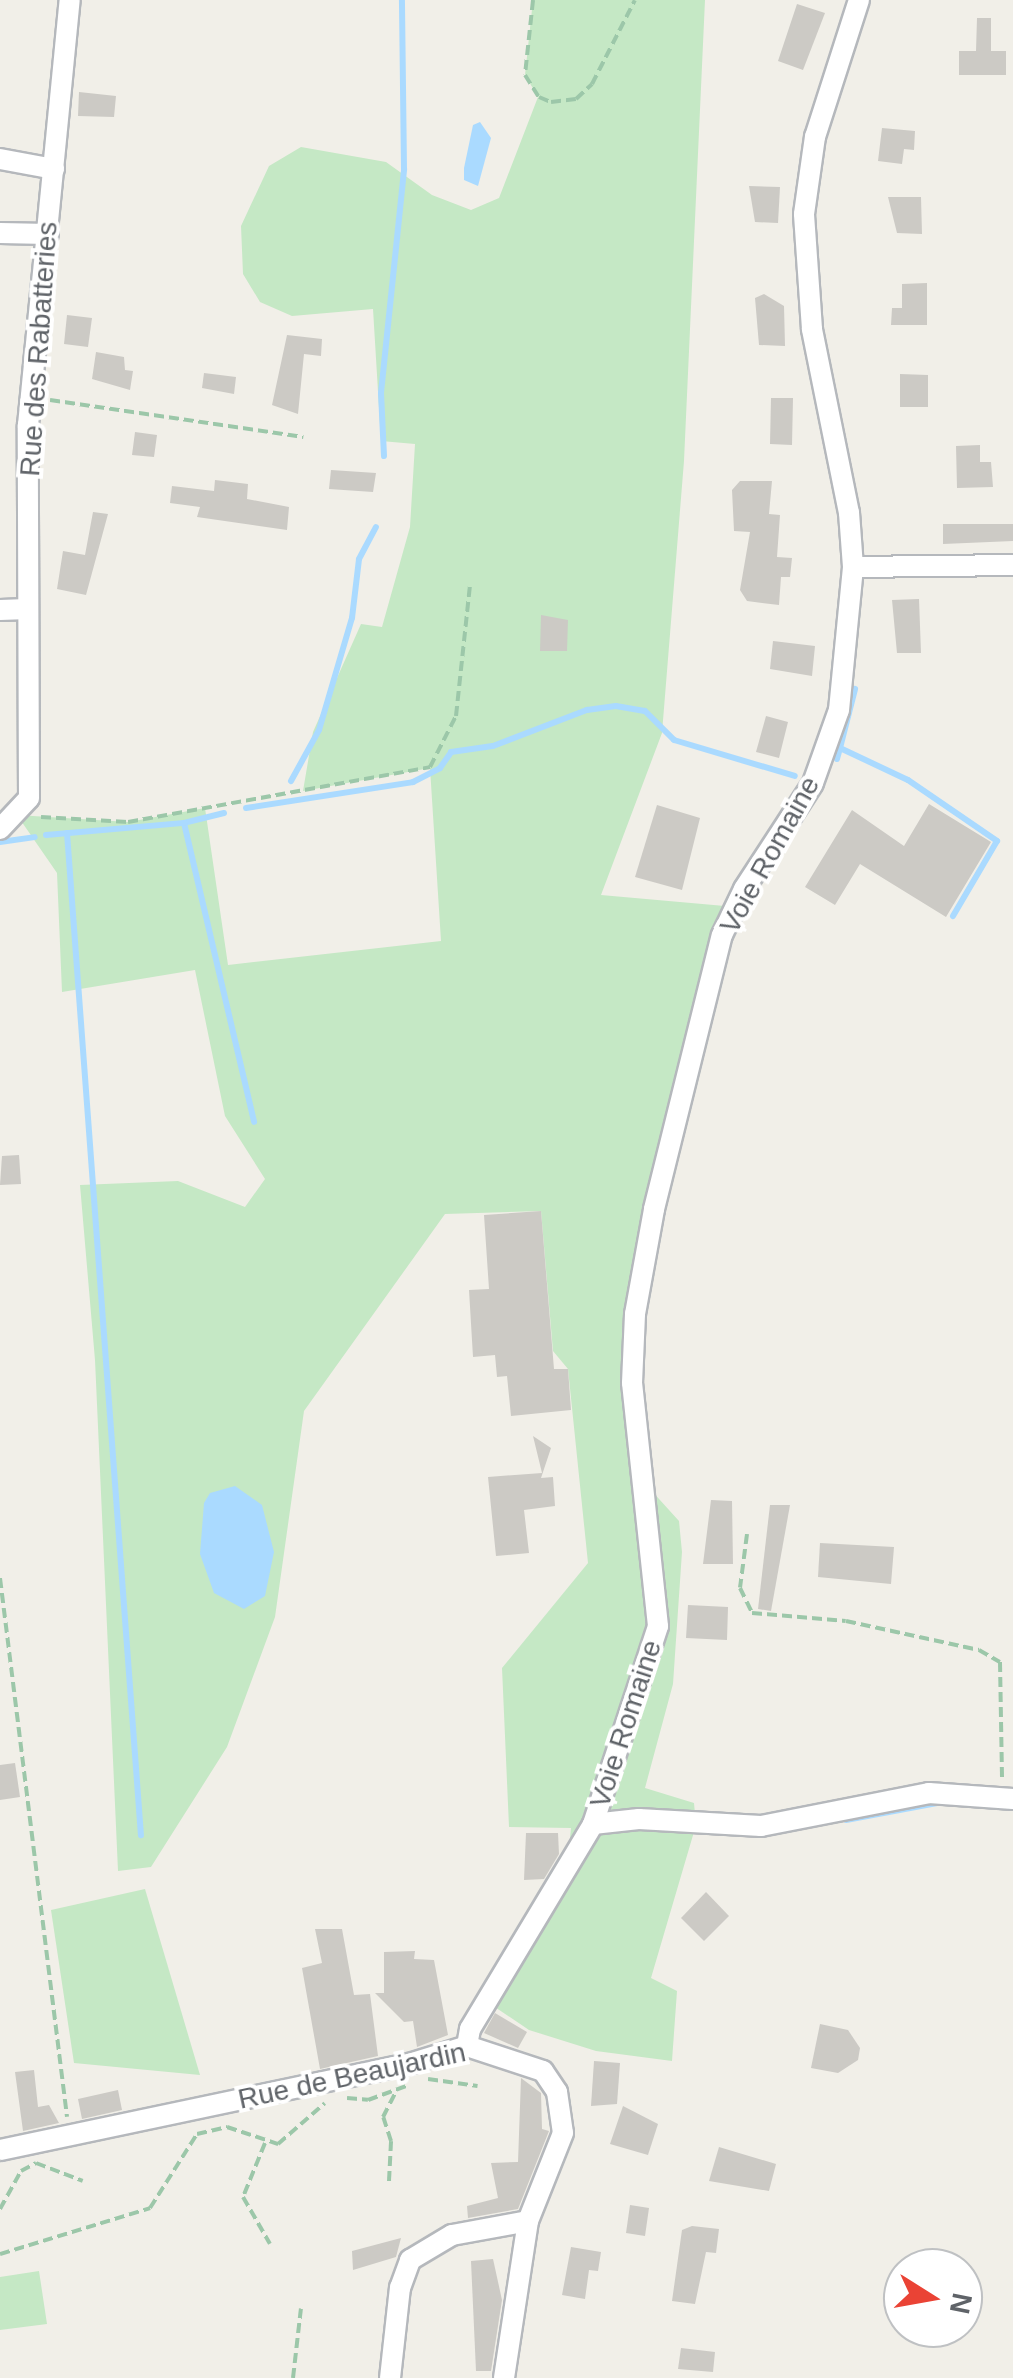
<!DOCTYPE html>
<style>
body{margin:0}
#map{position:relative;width:1013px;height:2378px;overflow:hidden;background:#f1efe8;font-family:Helvetica,sans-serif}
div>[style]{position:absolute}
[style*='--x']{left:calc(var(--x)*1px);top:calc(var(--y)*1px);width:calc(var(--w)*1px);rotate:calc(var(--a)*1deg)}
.green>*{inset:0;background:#c5e8c5}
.water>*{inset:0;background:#aadaff}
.stream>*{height:6px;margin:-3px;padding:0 3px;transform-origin:3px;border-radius:3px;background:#aadaff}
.building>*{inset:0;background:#cccac5}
.path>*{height:4px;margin-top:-2px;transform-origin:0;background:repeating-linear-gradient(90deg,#9cc7a9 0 10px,transparent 0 15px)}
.roads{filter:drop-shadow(2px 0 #b5b8bc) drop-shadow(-2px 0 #b5b8bc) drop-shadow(0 2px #b5b8bc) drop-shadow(0 -2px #b5b8bc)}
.minor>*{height:20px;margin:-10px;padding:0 10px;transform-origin:10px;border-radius:10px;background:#fff}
span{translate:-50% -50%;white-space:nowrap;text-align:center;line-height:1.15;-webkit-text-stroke:8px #fff;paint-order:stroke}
.street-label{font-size:28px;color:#5f6368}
.north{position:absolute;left:883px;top:2248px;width:100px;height:100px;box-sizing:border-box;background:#fff;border:2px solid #bfc1c3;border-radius:50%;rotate:101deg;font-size:28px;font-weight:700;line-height:40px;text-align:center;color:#5f6368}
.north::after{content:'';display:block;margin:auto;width:35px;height:45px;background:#ea4335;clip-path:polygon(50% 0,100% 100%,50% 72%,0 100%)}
</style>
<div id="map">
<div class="green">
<i style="clip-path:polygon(533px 0,705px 0,684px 461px,662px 733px,601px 895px,736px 907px,635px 1314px,640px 1478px,679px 1521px,682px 1552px,673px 1684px,645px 1788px,694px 1803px,696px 1825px,651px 1978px,677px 1991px,672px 2061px,596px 2051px,529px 2030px,486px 2001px,568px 1859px,571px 1828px,509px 1827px,502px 1668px,588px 1563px,568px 1369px,553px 1351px,541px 1211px,445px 1214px,304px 1411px,275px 1617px,227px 1747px,151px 1867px,118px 1871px,95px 1360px,80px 1185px,178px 1181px,245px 1207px,265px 1179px,225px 1116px,195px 970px,62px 992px,57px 873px,17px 815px,128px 822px,205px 808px,228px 965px,441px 941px,430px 768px,303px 791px,313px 732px,361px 624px,382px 627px,410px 527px,415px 444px,381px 441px,373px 309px,292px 316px,260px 302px,243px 274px,241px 226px,269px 166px,301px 147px,386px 162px,432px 195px,471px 210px,499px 198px,538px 97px,525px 75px)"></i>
<i style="clip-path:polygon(145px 1889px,200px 2075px,74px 2063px,51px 1910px)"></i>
<i style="clip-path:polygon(39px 2271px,47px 2324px,0 2330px,0 2277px)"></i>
</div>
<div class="water">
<i style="clip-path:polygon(480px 122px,491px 138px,478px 186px,464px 180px,464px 168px,473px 125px)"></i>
<i style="clip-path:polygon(235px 1486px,262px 1505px,274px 1552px,265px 1596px,244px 1609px,214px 1593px,200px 1554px,204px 1503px,210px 1493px)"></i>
</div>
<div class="stream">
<i style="--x:384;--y:456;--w:63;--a:-92.7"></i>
<i style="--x:381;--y:393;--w:225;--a:-84.1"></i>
<i style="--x:404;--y:169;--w:169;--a:-90.7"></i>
<i style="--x:840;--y:748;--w:61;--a:-75.7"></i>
<i style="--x:837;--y:759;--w:11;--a:-75"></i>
<i style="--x:840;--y:748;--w:75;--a:25.2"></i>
<i style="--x:908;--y:780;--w:108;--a:34.4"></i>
<i style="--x:997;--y:841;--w:87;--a:120.4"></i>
<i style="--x:291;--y:781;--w:58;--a:-61.2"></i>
<i style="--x:319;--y:730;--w:117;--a:-73.6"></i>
<i style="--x:352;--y:618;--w:59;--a:-83.2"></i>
<i style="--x:359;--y:559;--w:36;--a:-62"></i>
<i style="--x:246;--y:808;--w:169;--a:-8.8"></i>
<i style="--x:413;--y:782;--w:30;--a:-27"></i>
<i style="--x:440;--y:768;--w:19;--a:-55"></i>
<i style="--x:451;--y:752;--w:42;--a:-8.1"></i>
<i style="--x:493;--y:746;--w:101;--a:-21"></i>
<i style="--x:587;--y:710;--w:29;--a:-8"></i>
<i style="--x:616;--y:706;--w:29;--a:10"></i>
<i style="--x:645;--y:711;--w:41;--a:45"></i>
<i style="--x:674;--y:740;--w:126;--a:16.6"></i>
<i style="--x:224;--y:813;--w:41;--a:166"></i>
<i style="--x:184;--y:823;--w:307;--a:76.8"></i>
<i style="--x:67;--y:833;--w:1005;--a:85.78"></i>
<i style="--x:46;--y:835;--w:139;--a:-5"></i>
<i style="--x:0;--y:842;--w:35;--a:-8"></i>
<i style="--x:846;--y:1820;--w:98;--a:-10.6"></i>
</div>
<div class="building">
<i style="clip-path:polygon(797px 4px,825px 13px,803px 70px,778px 61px)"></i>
<i style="clip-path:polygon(977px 18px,991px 18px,991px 51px,1006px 51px,1006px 75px,959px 75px,959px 51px,976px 51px)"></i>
<i style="clip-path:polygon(79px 92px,116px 96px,114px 117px,78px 116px)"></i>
<i style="clip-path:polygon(882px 128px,915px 131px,914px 150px,904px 149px,902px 164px,878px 161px)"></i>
<i style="clip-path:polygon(749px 186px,780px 187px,778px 223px,755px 222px)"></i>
<i style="clip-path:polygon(888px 197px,921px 197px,922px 234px,897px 233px)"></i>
<i style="clip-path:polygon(927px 283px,927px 325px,891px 325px,892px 308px,902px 308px,902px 284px)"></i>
<i style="clip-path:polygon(764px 294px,784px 306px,785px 346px,759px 345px,755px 298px)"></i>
<i style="clip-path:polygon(67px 315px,92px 318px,88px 347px,64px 344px)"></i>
<i style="clip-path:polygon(287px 335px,322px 339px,321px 356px,304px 354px,298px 414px,272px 405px)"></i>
<i style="clip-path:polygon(96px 352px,124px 357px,125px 370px,133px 371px,130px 390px,92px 379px)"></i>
<i style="clip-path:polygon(204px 373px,236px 377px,234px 394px,202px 388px)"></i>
<i style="clip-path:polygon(900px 374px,928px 375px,928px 407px,900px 407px)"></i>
<i style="clip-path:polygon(771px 398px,793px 398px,792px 445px,770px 444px)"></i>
<i style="clip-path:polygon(135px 432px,157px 435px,154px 457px,132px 455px)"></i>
<i style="clip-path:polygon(980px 445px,980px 462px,991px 462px,993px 487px,957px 488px,956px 446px)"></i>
<i style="clip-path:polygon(331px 470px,376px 473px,373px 492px,329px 489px)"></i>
<i style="clip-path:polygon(215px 480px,248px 484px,247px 499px,289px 507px,287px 530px,197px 517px,200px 507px,170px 503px,172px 486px,214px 491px)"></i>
<i style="clip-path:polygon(740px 481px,772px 481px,769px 514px,780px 515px,777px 557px,792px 558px,790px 577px,781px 577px,779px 605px,747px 601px,740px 590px,750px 532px,734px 531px,732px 490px)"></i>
<i style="clip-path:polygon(93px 512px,108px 514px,86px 595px,57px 589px,63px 551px,85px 555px)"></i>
<i style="clip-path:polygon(943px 524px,1013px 524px,1013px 541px,943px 544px)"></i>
<i style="clip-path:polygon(919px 599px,921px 653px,897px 653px,892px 600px)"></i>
<i style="clip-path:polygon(541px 615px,568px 620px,567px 651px,540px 651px)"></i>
<i style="clip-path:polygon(773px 641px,815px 646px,812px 676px,770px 669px)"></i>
<i style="clip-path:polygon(766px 716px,788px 722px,779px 758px,756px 752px)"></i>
<i style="clip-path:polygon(929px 804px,991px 842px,946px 917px,860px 864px,835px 905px,805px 887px,852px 810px,904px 846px)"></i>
<i style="clip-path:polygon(657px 805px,700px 818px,682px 890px,635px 877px)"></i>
<i style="clip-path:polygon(19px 1155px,21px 1184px,0 1185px,2px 1156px)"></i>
<i style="clip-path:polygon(541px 1211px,554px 1369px,568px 1369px,571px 1410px,511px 1416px,507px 1376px,497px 1377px,495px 1355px,473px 1357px,469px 1290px,489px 1289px,484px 1215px)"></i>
<i style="clip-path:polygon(533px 1436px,551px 1448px,541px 1478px,553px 1477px,555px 1506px,524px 1510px,529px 1553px,496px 1556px,488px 1477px,542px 1473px)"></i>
<i style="clip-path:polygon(711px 1500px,732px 1501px,733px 1564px,703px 1564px)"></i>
<i style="clip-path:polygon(770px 1505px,790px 1505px,771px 1611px,758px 1609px)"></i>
<i style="clip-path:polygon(820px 1543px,894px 1547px,891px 1584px,818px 1577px)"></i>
<i style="clip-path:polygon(688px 1605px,728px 1607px,727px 1640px,686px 1638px)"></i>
<i style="clip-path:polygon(15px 1763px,20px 1797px,0 1800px,0 1765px)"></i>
<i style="clip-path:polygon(526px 1833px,558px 1833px,559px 1854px,544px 1879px,524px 1880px)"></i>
<i style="clip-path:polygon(706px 1892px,729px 1916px,704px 1941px,681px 1918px)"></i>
<i style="clip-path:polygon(315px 1929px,342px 1929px,354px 1995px,370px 1994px,378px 2056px,320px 2069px,302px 1968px,322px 1963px)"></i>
<i style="clip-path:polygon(415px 1951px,414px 1959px,434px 1960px,448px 2035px,417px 2047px,413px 2021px,404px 2022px,375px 1993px,384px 1993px,384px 1952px)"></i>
<i style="clip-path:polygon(495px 2013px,527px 2032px,518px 2048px,484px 2033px)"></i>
<i style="clip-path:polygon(820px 2024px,848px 2030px,860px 2048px,858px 2060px,838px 2073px,811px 2068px)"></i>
<i style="clip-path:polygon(594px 2061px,620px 2063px,617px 2104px,591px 2106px)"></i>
<i style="clip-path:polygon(34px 2070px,38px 2107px,49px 2105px,59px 2123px,23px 2131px,15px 2072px)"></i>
<i style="clip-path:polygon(521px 2078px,541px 2093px,542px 2129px,549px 2131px,518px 2209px,468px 2218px,467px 2206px,498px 2198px,491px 2163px,518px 2162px)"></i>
<i style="clip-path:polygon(118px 2090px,122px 2110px,82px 2119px,78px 2099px)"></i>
<i style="clip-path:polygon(623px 2106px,658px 2124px,648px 2155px,610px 2144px)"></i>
<i style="clip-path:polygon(719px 2147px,776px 2164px,769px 2191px,709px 2181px)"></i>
<i style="clip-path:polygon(630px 2205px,649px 2208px,645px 2236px,626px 2233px)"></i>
<i style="clip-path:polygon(692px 2226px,719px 2229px,716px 2253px,706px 2252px,695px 2304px,672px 2301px,682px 2230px)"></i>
<i style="clip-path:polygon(401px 2238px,396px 2257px,353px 2270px,352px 2251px)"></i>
<i style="clip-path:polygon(571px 2247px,601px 2252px,598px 2271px,589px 2270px,585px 2299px,562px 2295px)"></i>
<i style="clip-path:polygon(493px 2259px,502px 2300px,491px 2371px,476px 2371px,471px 2261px)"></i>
<i style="clip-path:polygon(681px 2348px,715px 2352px,713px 2372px,678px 2369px)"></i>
</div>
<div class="path">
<i style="--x:533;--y:0;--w:75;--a:96.1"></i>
<i style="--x:525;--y:75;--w:26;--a:58"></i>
<i style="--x:539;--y:97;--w:13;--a:23"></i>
<i style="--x:551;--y:102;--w:25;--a:-7"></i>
<i style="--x:576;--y:99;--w:22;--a:-43"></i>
<i style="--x:592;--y:84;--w:94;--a:-62.9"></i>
<i style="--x:50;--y:400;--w:256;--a:8.3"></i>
<i style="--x:41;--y:817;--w:87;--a:3.3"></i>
<i style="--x:128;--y:822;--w:307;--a:-10.3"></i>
<i style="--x:430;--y:767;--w:57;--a:-63"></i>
<i style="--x:456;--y:716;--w:133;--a:-83.9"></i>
<i style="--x:747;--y:1534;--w:54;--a:97.4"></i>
<i style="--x:740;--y:1588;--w:28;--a:64"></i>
<i style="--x:752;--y:1613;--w:94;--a:4.9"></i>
<i style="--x:846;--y:1621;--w:136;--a:12.3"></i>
<i style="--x:979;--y:1650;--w:24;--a:30"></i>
<i style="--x:1000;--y:1662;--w:115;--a:89"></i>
<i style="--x:0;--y:1578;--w:543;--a:82.91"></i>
<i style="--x:428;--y:2079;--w:50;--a:8"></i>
<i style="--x:347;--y:2098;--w:21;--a:5"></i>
<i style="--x:368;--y:2100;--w:44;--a:-20.1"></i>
<i style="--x:265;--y:2143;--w:58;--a:112.2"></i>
<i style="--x:243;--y:2197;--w:54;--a:60.1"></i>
<i style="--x:389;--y:2181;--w:40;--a:-87.1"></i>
<i style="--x:391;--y:2141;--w:25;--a:-108"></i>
<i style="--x:383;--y:2117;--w:28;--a:-63"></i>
<i style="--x:0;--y:2209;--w:43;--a:-61.1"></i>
<i style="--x:21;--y:2171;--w:17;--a:-28"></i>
<i style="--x:36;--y:2163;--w:50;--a:21"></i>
<i style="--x:0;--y:2254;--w:157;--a:-17"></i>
<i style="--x:150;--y:2208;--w:88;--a:-57.6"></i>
<i style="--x:197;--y:2134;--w:31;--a:-13"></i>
<i style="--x:227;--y:2127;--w:54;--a:18.4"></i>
<i style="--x:278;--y:2144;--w:62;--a:-41.1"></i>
<i style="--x:293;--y:2378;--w:70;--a:-83.5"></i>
</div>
<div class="roads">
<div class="minor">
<i style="--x:0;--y:159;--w:55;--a:10.5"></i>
<i style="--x:0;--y:233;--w:48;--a:1.2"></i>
<i style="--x:853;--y:567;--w:160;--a:-0.7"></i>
<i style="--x:0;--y:610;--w:28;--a:-2"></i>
<i style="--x:0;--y:829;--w:42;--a:-46.9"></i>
<i style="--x:29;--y:798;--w:373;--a:-90.2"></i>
<i style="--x:28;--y:425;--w:427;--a:-84.4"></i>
<i style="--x:593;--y:1824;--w:208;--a:-71.8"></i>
<i style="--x:658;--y:1626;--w:244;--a:-96.1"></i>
<i style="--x:632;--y:1383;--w:69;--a:-87.5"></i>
<i style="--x:635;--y:1314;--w:107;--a:-79.7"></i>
<i style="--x:654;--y:1209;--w:282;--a:-76.1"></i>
<i style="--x:722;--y:935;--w:51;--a:-64.4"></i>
<i style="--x:744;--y:889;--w:126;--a:-56.9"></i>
<i style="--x:813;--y:783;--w:77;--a:-70.4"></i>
<i style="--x:839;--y:710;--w:144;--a:-84.4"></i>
<i style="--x:853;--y:567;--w:54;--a:-94.2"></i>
<i style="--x:849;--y:513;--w:188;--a:-101.4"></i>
<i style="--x:812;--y:329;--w:115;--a:-94"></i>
<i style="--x:804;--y:214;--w:78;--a:-81.9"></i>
<i style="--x:815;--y:137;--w:144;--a:-72.2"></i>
<i style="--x:467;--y:2046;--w:17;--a:-80"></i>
<i style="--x:470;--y:2029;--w:239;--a:-59"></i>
<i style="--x:593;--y:1824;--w:46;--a:-6.2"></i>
<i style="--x:639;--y:1819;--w:122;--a:3.3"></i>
<i style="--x:761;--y:1826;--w:171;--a:-11.1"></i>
<i style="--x:929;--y:1793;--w:84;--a:4.1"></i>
<i style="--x:0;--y:2150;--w:418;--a:-11.9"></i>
<i style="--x:409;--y:2064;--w:61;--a:-17.2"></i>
<i style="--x:467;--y:2046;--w:80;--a:18.2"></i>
<i style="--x:543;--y:2071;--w:25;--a:56"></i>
<i style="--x:557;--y:2092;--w:41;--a:81.7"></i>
<i style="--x:563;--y:2133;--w:95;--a:111.7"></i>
<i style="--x:390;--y:2378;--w:91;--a:-83.7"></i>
<i style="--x:400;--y:2288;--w:30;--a:-70"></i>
<i style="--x:410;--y:2260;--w:49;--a:-30.8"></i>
<i style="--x:452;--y:2235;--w:77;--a:-10.4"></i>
<i style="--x:528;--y:2221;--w:159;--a:98.7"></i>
</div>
</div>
<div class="street-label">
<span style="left:39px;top:349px;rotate:-86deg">Rue des Rabatteries</span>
<span style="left:770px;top:855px;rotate:-61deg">Voie Romaine</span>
<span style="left:626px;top:1724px;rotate:-72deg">Voie Romaine</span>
<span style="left:352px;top:2076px;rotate:-12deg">Rue de Beaujardin</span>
</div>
<div class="north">N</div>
</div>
